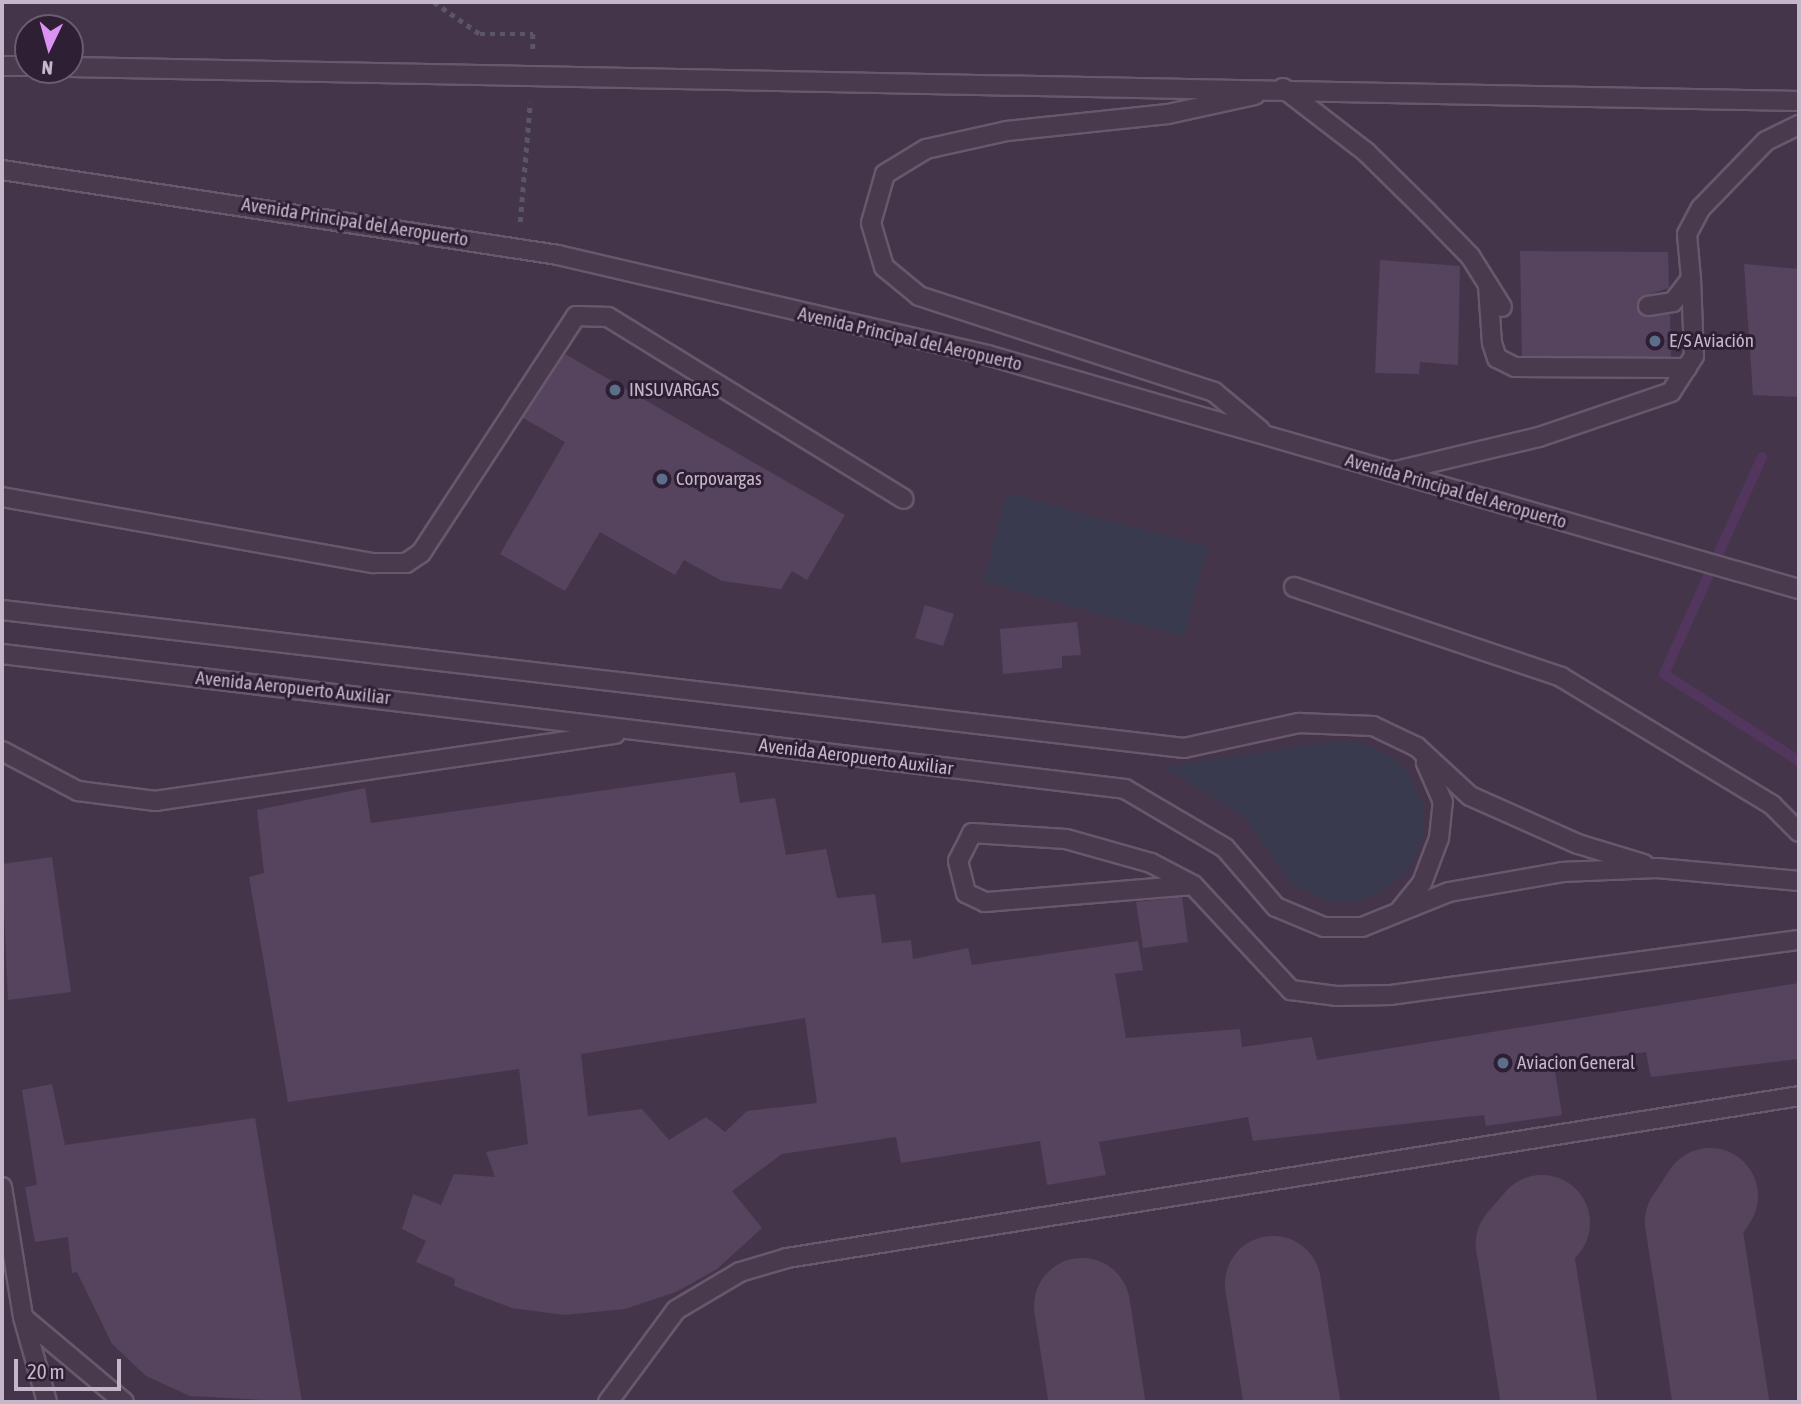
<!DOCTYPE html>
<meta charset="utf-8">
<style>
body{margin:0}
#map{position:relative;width:1801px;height:1404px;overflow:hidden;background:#38273e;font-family:"Asap Condensed",sans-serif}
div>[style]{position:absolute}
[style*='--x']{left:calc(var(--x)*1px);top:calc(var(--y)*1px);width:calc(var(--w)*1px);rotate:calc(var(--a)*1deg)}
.airport>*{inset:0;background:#45354b}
.green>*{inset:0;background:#3a3a4f}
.stream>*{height:10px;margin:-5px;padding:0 5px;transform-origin:5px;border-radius:5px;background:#53365e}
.taxiway>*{height:96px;margin:-48px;padding:0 48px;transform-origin:48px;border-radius:48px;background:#56445c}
.building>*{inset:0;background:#56435e}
.path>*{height:4.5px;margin-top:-2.25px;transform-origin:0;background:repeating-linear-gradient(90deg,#5a5569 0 5px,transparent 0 10px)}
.roads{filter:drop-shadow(2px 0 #67586c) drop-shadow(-2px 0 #67586c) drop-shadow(0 2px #67586c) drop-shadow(0 -2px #67586c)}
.lane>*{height:18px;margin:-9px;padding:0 9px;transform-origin:9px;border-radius:9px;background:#493a4e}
.dots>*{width:19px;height:19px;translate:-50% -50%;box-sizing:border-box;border:4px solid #2e1f34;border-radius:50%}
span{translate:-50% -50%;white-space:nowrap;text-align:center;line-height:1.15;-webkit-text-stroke:6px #2e1f34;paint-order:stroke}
.street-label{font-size:19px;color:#c5b7c9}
.poi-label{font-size:19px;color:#c5b7c9}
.left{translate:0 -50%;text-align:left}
.frame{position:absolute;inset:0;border:4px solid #c5b7c9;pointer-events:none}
.north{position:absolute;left:14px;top:14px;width:70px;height:70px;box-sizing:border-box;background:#2e1f34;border:2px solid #6a5c70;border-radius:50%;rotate:185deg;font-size:19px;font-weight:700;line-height:28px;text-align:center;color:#c5b7c9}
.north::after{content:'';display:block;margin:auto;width:24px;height:32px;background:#db93f2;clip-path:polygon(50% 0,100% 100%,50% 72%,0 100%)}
.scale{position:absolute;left:14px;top:1359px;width:107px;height:32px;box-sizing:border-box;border:4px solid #c5b7c9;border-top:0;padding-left:9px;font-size:21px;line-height:24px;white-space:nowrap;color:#c5b7c9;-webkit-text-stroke:5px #2e1f34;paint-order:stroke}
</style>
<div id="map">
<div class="airport">
<i style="clip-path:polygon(evenodd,2px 2px,1799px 2px,1799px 1402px,2px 1402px,2px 2px,28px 28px,70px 28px,70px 70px,28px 70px,28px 28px)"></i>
</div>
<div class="green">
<i style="clip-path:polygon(1007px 493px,1208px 547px,1184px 637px,983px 582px)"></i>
<i style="clip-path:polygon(1335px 741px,1360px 742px,1391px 756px,1410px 775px,1424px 808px,1423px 840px,1408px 870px,1382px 892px,1359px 901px,1330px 901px,1294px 886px,1245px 818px,1164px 767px)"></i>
</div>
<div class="stream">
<i style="--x:1762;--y:457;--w:238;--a:114.3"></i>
<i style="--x:1664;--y:674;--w:161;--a:32.8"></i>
</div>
<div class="taxiway">
<i style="--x:1710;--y:1196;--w:31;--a:123"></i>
<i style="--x:1693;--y:1222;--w:182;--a:81.2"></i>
<i style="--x:1542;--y:1223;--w:28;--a:131"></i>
<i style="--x:1524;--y:1244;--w:160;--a:81"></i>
<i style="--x:1273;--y:1284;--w:120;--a:80.9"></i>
<i style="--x:1082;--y:1306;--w:97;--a:81.1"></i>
</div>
<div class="building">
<i style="clip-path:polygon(1520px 251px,1668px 252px,1669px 288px,1641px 297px,1637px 307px,1645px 317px,1670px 314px,1671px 357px,1522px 356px)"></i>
<i style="clip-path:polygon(1380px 260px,1460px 266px,1458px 365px,1420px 362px,1419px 374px,1375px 373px)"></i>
<i style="clip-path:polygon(1744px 264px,1799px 269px,1799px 397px,1753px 395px)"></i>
<i style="clip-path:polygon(565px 354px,845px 515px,807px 580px,792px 571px,781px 589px,722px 581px,684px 560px,675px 575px,600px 532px,565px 591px,500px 554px,565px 442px,523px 418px)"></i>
<i style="clip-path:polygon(925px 605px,954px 614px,943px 646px,915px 638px)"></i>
<i style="clip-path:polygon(1077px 622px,1081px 655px,1062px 656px,1062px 668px,1003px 674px,1000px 629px)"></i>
<i style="clip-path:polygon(evenodd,735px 772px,740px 803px,775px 798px,786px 855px,826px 849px,837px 898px,875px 894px,882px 943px,911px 940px,913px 959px,968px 948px,972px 965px,1138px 941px,1143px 970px,1115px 974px,1126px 1038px,1240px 1029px,1242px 1047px,1312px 1037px,1317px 1060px,1799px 983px,1799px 1059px,1651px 1077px,1646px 1052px,1554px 1065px,1562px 1115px,1486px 1126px,1484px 1115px,1253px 1141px,1248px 1117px,1099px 1142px,1106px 1175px,1047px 1185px,1040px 1141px,901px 1163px,896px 1137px,782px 1154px,732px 1191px,762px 1228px,717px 1269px,676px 1292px,625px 1309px,564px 1315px,512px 1308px,454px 1286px,455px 1279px,416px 1262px,426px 1241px,402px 1229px,413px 1194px,441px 1205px,454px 1174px,495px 1177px,486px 1152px,528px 1144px,519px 1069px,288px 1102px,249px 877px,264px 873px,257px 810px,365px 788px,371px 823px,735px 772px,805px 1018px,817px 1103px,747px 1111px,725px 1132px,706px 1117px,669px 1140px,642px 1109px,588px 1116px,581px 1054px,805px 1018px)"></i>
<i style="clip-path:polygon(52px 857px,71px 992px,8px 1000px,2px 864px)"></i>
<i style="clip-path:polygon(1182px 897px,1188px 942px,1143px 948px,1136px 902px)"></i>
<i style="clip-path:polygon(52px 1084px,65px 1145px,255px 1118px,302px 1402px,190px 1396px,146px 1376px,112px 1344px,77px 1272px,72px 1273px,68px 1237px,35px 1242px,25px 1187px,37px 1185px,22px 1090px)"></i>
</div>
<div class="path">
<i style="--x:434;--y:2;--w:56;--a:34.8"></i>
<i style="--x:480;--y:34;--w:53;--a:0"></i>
<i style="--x:533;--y:34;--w:17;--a:90"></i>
<i style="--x:520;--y:222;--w:120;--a:-85.2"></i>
</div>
<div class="roads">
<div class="lane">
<i style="--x:2;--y:66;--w:26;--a:0"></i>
<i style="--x:70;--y:67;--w:1729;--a:1.13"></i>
<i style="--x:1283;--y:88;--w:105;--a:37.6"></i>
<i style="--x:1366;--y:152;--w:86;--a:44.5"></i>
<i style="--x:1427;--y:212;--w:62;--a:45.7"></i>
<i style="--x:1470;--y:256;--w:60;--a:57.9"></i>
<i style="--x:1255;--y:95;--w:89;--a:167.7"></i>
<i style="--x:1168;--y:114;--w:162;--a:174"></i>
<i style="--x:1007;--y:131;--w:83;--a:167.5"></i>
<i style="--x:926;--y:149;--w:48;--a:148.6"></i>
<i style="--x:885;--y:174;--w:51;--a:105.9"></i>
<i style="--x:871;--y:223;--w:46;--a:73.5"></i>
<i style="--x:884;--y:267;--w:45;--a:39.6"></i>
<i style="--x:919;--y:296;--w:310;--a:18"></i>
<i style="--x:1214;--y:392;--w:60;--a:39.6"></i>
<i style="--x:2;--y:170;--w:562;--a:8.69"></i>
<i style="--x:558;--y:255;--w:441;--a:13.1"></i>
<i style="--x:987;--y:355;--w:845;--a:16.08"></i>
<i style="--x:1488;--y:285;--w:58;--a:86.1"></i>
<i style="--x:1492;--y:343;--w:16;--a:72"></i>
<i style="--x:1497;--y:358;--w:20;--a:27"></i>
<i style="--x:1515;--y:367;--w:172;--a:0.3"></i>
<i style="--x:1648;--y:306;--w:25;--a:-9"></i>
<i style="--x:1673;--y:302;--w:29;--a:-52"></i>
<i style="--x:1691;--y:279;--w:45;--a:-95.1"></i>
<i style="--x:1687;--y:234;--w:30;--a:-62"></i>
<i style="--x:1701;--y:208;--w:93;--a:-45.9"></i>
<i style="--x:1766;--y:141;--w:37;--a:-26"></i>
<i style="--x:1396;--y:471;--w:147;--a:-13.4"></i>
<i style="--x:1539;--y:437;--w:139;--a:-18.8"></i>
<i style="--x:1671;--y:392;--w:43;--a:-57.4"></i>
<i style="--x:1694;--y:356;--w:77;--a:-92.2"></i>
<i style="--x:2;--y:497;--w:378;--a:10.1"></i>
<i style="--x:374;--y:563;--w:32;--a:0"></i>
<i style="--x:406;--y:563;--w:18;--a:-34"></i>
<i style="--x:421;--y:553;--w:283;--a:-56.8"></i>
<i style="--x:576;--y:316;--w:32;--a:2"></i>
<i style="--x:608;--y:317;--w:347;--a:31.6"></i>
<i style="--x:1294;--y:587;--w:282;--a:18.6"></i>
<i style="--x:1561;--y:677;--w:247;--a:31.2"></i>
<i style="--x:1772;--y:805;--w:38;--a:45"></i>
<i style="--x:2;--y:610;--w:1190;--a:6.66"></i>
<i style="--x:1184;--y:748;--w:118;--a:-12.3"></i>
<i style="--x:1299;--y:723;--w:74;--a:2.3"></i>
<i style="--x:1373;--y:726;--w:49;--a:25.5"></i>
<i style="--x:1417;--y:747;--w:72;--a:42.8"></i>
<i style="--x:1470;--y:796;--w:118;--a:24"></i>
<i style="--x:1578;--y:844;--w:69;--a:16.9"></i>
<i style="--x:2;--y:654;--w:1131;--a:6.85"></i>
<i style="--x:1125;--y:789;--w:116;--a:30.5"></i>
<i style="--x:1225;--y:848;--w:78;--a:49.2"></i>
<i style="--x:1276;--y:907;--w:52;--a:22.6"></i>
<i style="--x:1324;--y:927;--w:38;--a:0"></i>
<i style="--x:1362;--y:927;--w:94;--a:-21.9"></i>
<i style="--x:1449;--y:892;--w:115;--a:-10"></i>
<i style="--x:1562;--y:872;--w:95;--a:-2.4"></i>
<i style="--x:1657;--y:868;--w:143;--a:5.2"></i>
<i style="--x:2;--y:751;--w:86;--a:27.8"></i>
<i style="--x:78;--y:791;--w:78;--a:7.4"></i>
<i style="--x:155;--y:801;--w:465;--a:-8.3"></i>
<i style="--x:1193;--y:885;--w:209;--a:175.3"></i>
<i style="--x:985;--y:902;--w:21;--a:-155"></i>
<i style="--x:966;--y:893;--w:33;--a:-104"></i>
<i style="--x:958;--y:861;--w:31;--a:-63"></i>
<i style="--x:972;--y:833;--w:94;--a:3.7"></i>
<i style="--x:1066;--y:839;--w:88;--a:15.8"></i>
<i style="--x:1151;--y:863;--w:47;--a:27.6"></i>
<i style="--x:1193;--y:885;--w:144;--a:47"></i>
<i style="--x:1291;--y:990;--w:45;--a:7.6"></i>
<i style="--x:1336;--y:996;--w:55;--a:-1"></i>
<i style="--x:1391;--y:995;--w:412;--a:-7.7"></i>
<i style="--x:1401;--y:909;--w:33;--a:-51"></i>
<i style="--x:1422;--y:883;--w:48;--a:-69.3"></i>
<i style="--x:1439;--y:838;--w:36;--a:-84"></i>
<i style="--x:1443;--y:802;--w:43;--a:-113.6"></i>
<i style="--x:2;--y:1187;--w:132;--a:80.8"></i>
<i style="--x:23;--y:1317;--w:88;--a:74.2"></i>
<i style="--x:25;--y:1319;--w:129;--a:40"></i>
<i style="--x:608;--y:1402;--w:114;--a:-53.5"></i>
<i style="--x:676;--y:1310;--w:74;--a:-30.7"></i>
<i style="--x:740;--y:1272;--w:49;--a:-16.6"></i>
<i style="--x:787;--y:1258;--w:1025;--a:-9.09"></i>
</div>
</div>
<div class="dots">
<i style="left:1655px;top:341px;background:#5c6f8a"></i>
<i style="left:615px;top:390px;background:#5c6f8a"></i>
<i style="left:662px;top:479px;background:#5c6f8a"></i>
<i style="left:1503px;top:1063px;background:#5c6f8a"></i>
</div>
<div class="street-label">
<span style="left:355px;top:222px;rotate:9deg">Avenida Principal del Aeropuerto</span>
<span style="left:910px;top:339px;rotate:13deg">Avenida Principal del Aeropuerto</span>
<span style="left:1456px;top:491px;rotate:16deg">Avenida Principal del Aeropuerto</span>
<span style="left:293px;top:688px;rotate:6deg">Avenida Aeropuerto Auxiliar</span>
<span style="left:856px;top:757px;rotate:7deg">Avenida Aeropuerto Auxiliar</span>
</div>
<div class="poi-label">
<span class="left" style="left:1669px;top:341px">E/S Aviación</span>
<span class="left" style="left:629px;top:390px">INSUVARGAS</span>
<span class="left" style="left:676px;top:479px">Corpovargas</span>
<span class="left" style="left:1517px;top:1063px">Aviacion General</span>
</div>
<div class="frame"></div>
<div class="north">N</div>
<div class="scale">20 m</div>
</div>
